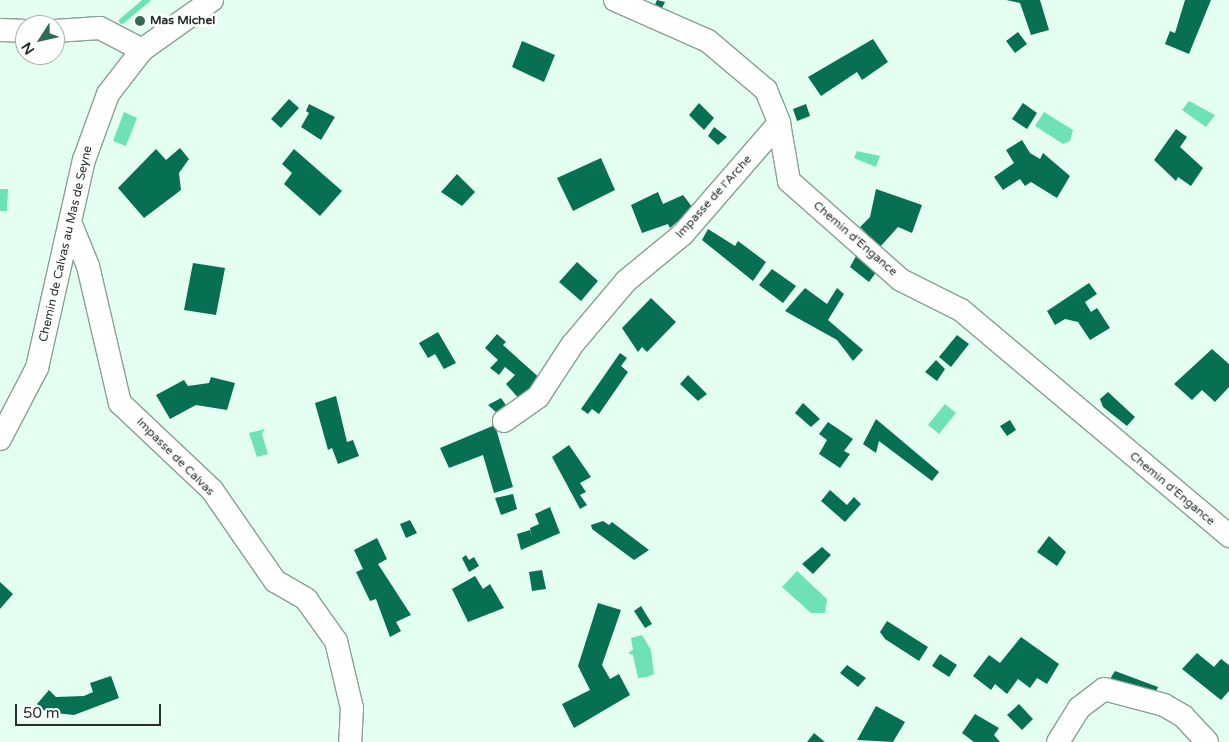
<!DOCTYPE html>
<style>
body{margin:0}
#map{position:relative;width:1229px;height:742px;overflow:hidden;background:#e5fef2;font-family:"Varela Round",sans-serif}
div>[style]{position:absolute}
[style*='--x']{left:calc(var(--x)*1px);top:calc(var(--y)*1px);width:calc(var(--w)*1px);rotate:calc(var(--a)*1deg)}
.water>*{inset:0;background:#6ee2b6}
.stream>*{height:5.5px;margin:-2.75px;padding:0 2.75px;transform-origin:2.75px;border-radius:2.75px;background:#6ee2b6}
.building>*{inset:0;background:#077052}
.roads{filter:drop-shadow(1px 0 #89a095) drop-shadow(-1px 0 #89a095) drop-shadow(0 1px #89a095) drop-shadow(0 -1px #89a095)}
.minor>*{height:22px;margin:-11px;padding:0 11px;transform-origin:11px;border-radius:11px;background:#fff}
.dots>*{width:14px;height:14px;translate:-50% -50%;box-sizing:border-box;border:2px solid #fff;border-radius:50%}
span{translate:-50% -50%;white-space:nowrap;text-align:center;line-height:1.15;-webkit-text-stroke:5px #fff;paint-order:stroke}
.poi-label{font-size:12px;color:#27312c;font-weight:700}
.left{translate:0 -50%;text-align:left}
.street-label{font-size:12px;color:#27312c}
.north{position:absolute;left:15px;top:15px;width:50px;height:50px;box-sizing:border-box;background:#fff;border:1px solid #a9adab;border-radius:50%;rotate:235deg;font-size:14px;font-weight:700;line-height:20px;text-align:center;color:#27312c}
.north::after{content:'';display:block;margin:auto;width:18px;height:22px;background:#316b55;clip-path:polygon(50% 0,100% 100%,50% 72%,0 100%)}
.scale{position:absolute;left:15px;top:704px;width:146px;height:22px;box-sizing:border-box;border:2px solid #27312c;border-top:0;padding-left:6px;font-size:15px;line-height:18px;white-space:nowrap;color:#27312c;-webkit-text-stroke:4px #fff;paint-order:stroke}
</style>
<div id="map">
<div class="water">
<i style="clip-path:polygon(1189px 101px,1215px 115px,1206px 127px,1182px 110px)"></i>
<i style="clip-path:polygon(124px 112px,137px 118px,126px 146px,113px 141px)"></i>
<i style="clip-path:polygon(1044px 112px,1073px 130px,1070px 141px,1063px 144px,1035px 126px)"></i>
<i style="clip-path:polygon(857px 151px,880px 156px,876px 167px,854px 158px)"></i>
<i style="clip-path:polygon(0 189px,8px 189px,7px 211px,0 211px)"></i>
<i style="clip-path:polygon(945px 404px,956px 413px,939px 434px,928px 425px)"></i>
<i style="clip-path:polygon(265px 429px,262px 434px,268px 454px,257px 457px,249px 433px)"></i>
<i style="clip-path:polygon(797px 571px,827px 599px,825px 613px,811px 613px,782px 587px)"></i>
<i style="clip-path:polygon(642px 635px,651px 650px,654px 674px,647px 677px,638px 678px,633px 655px,628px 653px,633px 650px,631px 638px)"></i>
</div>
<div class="stream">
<i style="--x:122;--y:21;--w:33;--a:-40"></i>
</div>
<div class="building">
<i style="clip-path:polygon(657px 0,665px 2px,660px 12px,653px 9px)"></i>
<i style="clip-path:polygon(1006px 0,1040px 0,1049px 30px,1031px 35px,1020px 3px)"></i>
<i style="clip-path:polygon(1185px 0,1211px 0,1189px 54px,1165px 44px,1170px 31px,1175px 33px)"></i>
<i style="clip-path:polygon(1018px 32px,1027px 44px,1015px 53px,1006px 41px)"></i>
<i style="clip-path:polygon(873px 39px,888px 62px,862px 80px,857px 72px,821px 96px,808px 77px)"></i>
<i style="clip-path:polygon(522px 41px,555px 55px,544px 82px,512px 67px)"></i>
<i style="clip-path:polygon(289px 99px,299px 108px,281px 128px,271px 119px)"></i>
<i style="clip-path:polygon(699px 103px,714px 118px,704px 130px,689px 115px)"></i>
<i style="clip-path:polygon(1023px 103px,1037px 113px,1027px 129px,1012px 119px)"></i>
<i style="clip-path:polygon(309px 104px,335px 117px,321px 140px,301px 127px,309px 113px,306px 111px)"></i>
<i style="clip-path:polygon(806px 104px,810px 116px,797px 121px,793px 109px)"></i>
<i style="clip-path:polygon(714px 127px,727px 137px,718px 145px,708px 136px)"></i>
<i style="clip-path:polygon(1176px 129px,1187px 137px,1180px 147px,1203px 168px,1191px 186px,1178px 177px,1176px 181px,1154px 160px)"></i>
<i style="clip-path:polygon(1022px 140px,1030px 153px,1040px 159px,1043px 153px,1070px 176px,1057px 198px,1031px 182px,1025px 186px,1020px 179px,1003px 190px,994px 177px,1014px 163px,1006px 150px)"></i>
<i style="clip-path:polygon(180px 148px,189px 159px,179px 173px,181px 190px,144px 218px,118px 188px,156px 149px,166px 160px)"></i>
<i style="clip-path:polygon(294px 149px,342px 191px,320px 216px,284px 184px,292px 173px,282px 164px)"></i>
<i style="clip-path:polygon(601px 158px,615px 190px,573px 211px,557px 178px)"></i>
<i style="clip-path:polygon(457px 174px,475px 192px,462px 206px,441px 192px)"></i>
<i style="clip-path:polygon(876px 189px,922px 205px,912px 233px,898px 227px,880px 247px,860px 227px,870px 217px)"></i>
<i style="clip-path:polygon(658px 192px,663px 204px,683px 195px,693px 208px,670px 228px,668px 224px,642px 233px,631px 205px)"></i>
<i style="clip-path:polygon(708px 229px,735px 246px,738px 241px,766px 262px,753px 281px,702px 240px)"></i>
<i style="clip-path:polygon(856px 256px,877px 271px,869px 282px,850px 267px)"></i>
<i style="clip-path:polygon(577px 262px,598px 281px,581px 301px,559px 282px)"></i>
<i style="clip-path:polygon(193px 263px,225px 268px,216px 315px,184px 310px)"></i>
<i style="clip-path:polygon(772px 269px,796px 286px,783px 303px,759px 285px)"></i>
<i style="clip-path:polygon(1089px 283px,1097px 294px,1085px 302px,1091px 312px,1097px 308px,1110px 328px,1090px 340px,1078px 322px,1065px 319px,1055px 325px,1047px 311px)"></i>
<i style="clip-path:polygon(805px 288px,827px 304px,837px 288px,844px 294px,828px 320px,863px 350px,853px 361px,837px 340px,785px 311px)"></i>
<i style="clip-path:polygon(651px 298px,676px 322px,647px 352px,642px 347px,638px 352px,622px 328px)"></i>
<i style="clip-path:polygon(438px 332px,456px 363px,444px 369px,435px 354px,428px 358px,419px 343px)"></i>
<i style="clip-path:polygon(497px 334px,506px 342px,503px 345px,543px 381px,521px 401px,506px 384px,515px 375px,505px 367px,499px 375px,490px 368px,498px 360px,485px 348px)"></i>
<i style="clip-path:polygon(957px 335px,969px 344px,951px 367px,939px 357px)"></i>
<i style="clip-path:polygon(1212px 349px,1229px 364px,1229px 387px,1215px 402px,1202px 390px,1192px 400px,1174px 384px)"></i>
<i style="clip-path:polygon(620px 353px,627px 358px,621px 366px,628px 372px,599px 414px,592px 409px,588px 414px,581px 409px)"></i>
<i style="clip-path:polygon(936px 360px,945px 369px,937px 381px,925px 372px)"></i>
<i style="clip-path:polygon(688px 375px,707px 394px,698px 401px,680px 384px)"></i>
<i style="clip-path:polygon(211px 377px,235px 383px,227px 410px,196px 405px,170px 419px,156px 395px,184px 380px,188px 386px,209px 383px)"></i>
<i style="clip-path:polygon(1108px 392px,1135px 417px,1127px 426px,1103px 407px,1100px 399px)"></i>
<i style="clip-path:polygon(336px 396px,347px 442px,353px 440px,359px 456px,338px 464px,332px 448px,328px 450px,315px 403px)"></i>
<i style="clip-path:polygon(501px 398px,508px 408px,498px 414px,488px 405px)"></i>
<i style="clip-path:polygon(803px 403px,820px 419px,811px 427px,795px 413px)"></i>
<i style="clip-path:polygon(876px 419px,939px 472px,932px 481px,879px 441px,876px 453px,863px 444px)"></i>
<i style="clip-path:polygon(1010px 420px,1016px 430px,1007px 436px,1000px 426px)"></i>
<i style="clip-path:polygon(828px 422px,853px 439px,844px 451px,850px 454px,840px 468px,819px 454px,827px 440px,819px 434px)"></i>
<i style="clip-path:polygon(495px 425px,513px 487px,494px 493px,483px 455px,449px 468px,440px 448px)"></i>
<i style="clip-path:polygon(569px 445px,591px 477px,580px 483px,586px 492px,580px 495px,587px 505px,580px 509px,552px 457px)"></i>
<i style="clip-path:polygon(830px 490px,847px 505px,854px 497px,861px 504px,845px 522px,821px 501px)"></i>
<i style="clip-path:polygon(513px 494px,517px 509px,501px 515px,495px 498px)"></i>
<i style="clip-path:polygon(550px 507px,560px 533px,521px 550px,517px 534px,530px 530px,532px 537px,530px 528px,539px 524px,535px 514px)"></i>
<i style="clip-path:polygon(410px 520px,417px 533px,406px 538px,400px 524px)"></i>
<i style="clip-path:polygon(603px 521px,609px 525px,612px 522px,649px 550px,634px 560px,592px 529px,591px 525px)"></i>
<i style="clip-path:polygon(1049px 536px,1066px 552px,1057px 566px,1037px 552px)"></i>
<i style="clip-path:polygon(377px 538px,387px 559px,378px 564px,411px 615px,396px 622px,401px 631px,390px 637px,376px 599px,370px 601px,356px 572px,363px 569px,354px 550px)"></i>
<i style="clip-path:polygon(822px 547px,831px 555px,813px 574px,802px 564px)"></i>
<i style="clip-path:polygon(466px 555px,469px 560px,474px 557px,479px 566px,469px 572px,462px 558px)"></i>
<i style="clip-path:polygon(542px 570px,546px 589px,532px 591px,529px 572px)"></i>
<i style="clip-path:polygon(475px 576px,483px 589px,490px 584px,504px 608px,468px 622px,452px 589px)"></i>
<i style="clip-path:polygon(0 582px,13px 594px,0 609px)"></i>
<i style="clip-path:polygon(598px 603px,621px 610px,602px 665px,610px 679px,619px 674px,630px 695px,574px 728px,562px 704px,590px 690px,578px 666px)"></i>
<i style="clip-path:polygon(641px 606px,652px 624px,645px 628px,634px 611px)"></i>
<i style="clip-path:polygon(887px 621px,928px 647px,919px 661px,885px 639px,880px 632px)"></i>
<i style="clip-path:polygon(1021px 637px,1059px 664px,1047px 684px,1037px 678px,1030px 688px,1018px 679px,1007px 694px,995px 684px,991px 690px,973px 676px,989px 655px,1000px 663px)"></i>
<i style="clip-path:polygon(1197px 653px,1214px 667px,1221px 659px,1229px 665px,1229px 691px,1221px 700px,1182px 669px)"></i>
<i style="clip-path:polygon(940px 654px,957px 665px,949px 677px,932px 666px)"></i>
<i style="clip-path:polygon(847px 665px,866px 678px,858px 687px,840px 673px)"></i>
<i style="clip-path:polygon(1115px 671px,1158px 687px,1154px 696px,1110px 679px)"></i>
<i style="clip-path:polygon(111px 676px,119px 698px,74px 715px,46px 712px,37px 704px,49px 690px,56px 697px,84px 696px,93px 692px,90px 683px)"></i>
<i style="clip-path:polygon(1019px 704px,1033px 719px,1022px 730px,1007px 715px)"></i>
<i style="clip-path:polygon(876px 706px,905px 722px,893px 742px,857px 740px)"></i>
<i style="clip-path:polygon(975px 714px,999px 728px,994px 735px,1000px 742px,974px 742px,962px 733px)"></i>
<i style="clip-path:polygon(814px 733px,825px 742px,807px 742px)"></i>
</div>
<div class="roads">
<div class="minor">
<i style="--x:615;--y:0;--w:102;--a:23.8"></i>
<i style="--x:708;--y:41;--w:76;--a:40.2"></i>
<i style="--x:766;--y:90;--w:35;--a:68"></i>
<i style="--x:779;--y:123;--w:59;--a:80.2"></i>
<i style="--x:789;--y:181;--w:149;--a:41.5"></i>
<i style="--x:901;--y:280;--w:67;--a:26.6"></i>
<i style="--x:961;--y:310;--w:351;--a:40.1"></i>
<i style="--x:0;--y:30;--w:25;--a:2"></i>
<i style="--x:55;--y:31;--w:45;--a:-3.8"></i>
<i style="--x:100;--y:28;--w:47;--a:27.6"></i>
<i style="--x:72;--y:227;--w:42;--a:67.7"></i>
<i style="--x:88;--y:266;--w:141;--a:76.9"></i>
<i style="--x:120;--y:403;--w:127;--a:43.4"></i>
<i style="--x:212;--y:490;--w:111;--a:55.3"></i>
<i style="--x:275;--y:581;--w:36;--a:30"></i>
<i style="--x:306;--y:599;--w:52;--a:54.5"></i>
<i style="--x:336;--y:641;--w:69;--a:76.6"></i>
<i style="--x:352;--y:708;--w:34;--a:93"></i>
<i style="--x:504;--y:421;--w:42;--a:-35.2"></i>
<i style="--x:538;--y:397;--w:62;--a:-56.8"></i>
<i style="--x:572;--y:345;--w:84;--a:-49.8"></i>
<i style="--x:626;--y:281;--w:74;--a:-39.5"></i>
<i style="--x:683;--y:234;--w:147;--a:-49.1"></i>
<i style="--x:0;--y:439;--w:80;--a:-62.5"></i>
<i style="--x:37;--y:368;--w:213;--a:-77.3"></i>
<i style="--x:84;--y:160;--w:70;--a:-70"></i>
<i style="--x:108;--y:94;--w:56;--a:-52.3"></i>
<i style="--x:142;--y:50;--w:86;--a:-35.5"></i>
<i style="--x:1058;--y:742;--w:40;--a:-58"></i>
<i style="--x:1079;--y:708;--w:31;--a:-37"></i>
<i style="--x:1104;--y:689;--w:62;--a:14.9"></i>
<i style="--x:1164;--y:705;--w:22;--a:30"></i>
<i style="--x:1183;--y:716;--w:35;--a:47"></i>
</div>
</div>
<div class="dots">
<i style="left:140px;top:21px;background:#316b55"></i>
</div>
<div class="poi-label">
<span class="left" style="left:150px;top:21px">Mas Michel</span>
</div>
<div class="street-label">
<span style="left:714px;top:197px;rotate:-48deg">Impasse de l'Arche</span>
<span style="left:855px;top:239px;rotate:41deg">Chemin d'Engance</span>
<span style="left:66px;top:244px;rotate:-77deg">Chemin de Calvas au Mas de Seyne</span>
<span style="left:175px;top:457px;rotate:45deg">Impasse de Calvas</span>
<span style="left:1172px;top:489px;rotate:40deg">Chemin d'Engance</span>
</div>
<div class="north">N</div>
<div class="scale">50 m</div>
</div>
